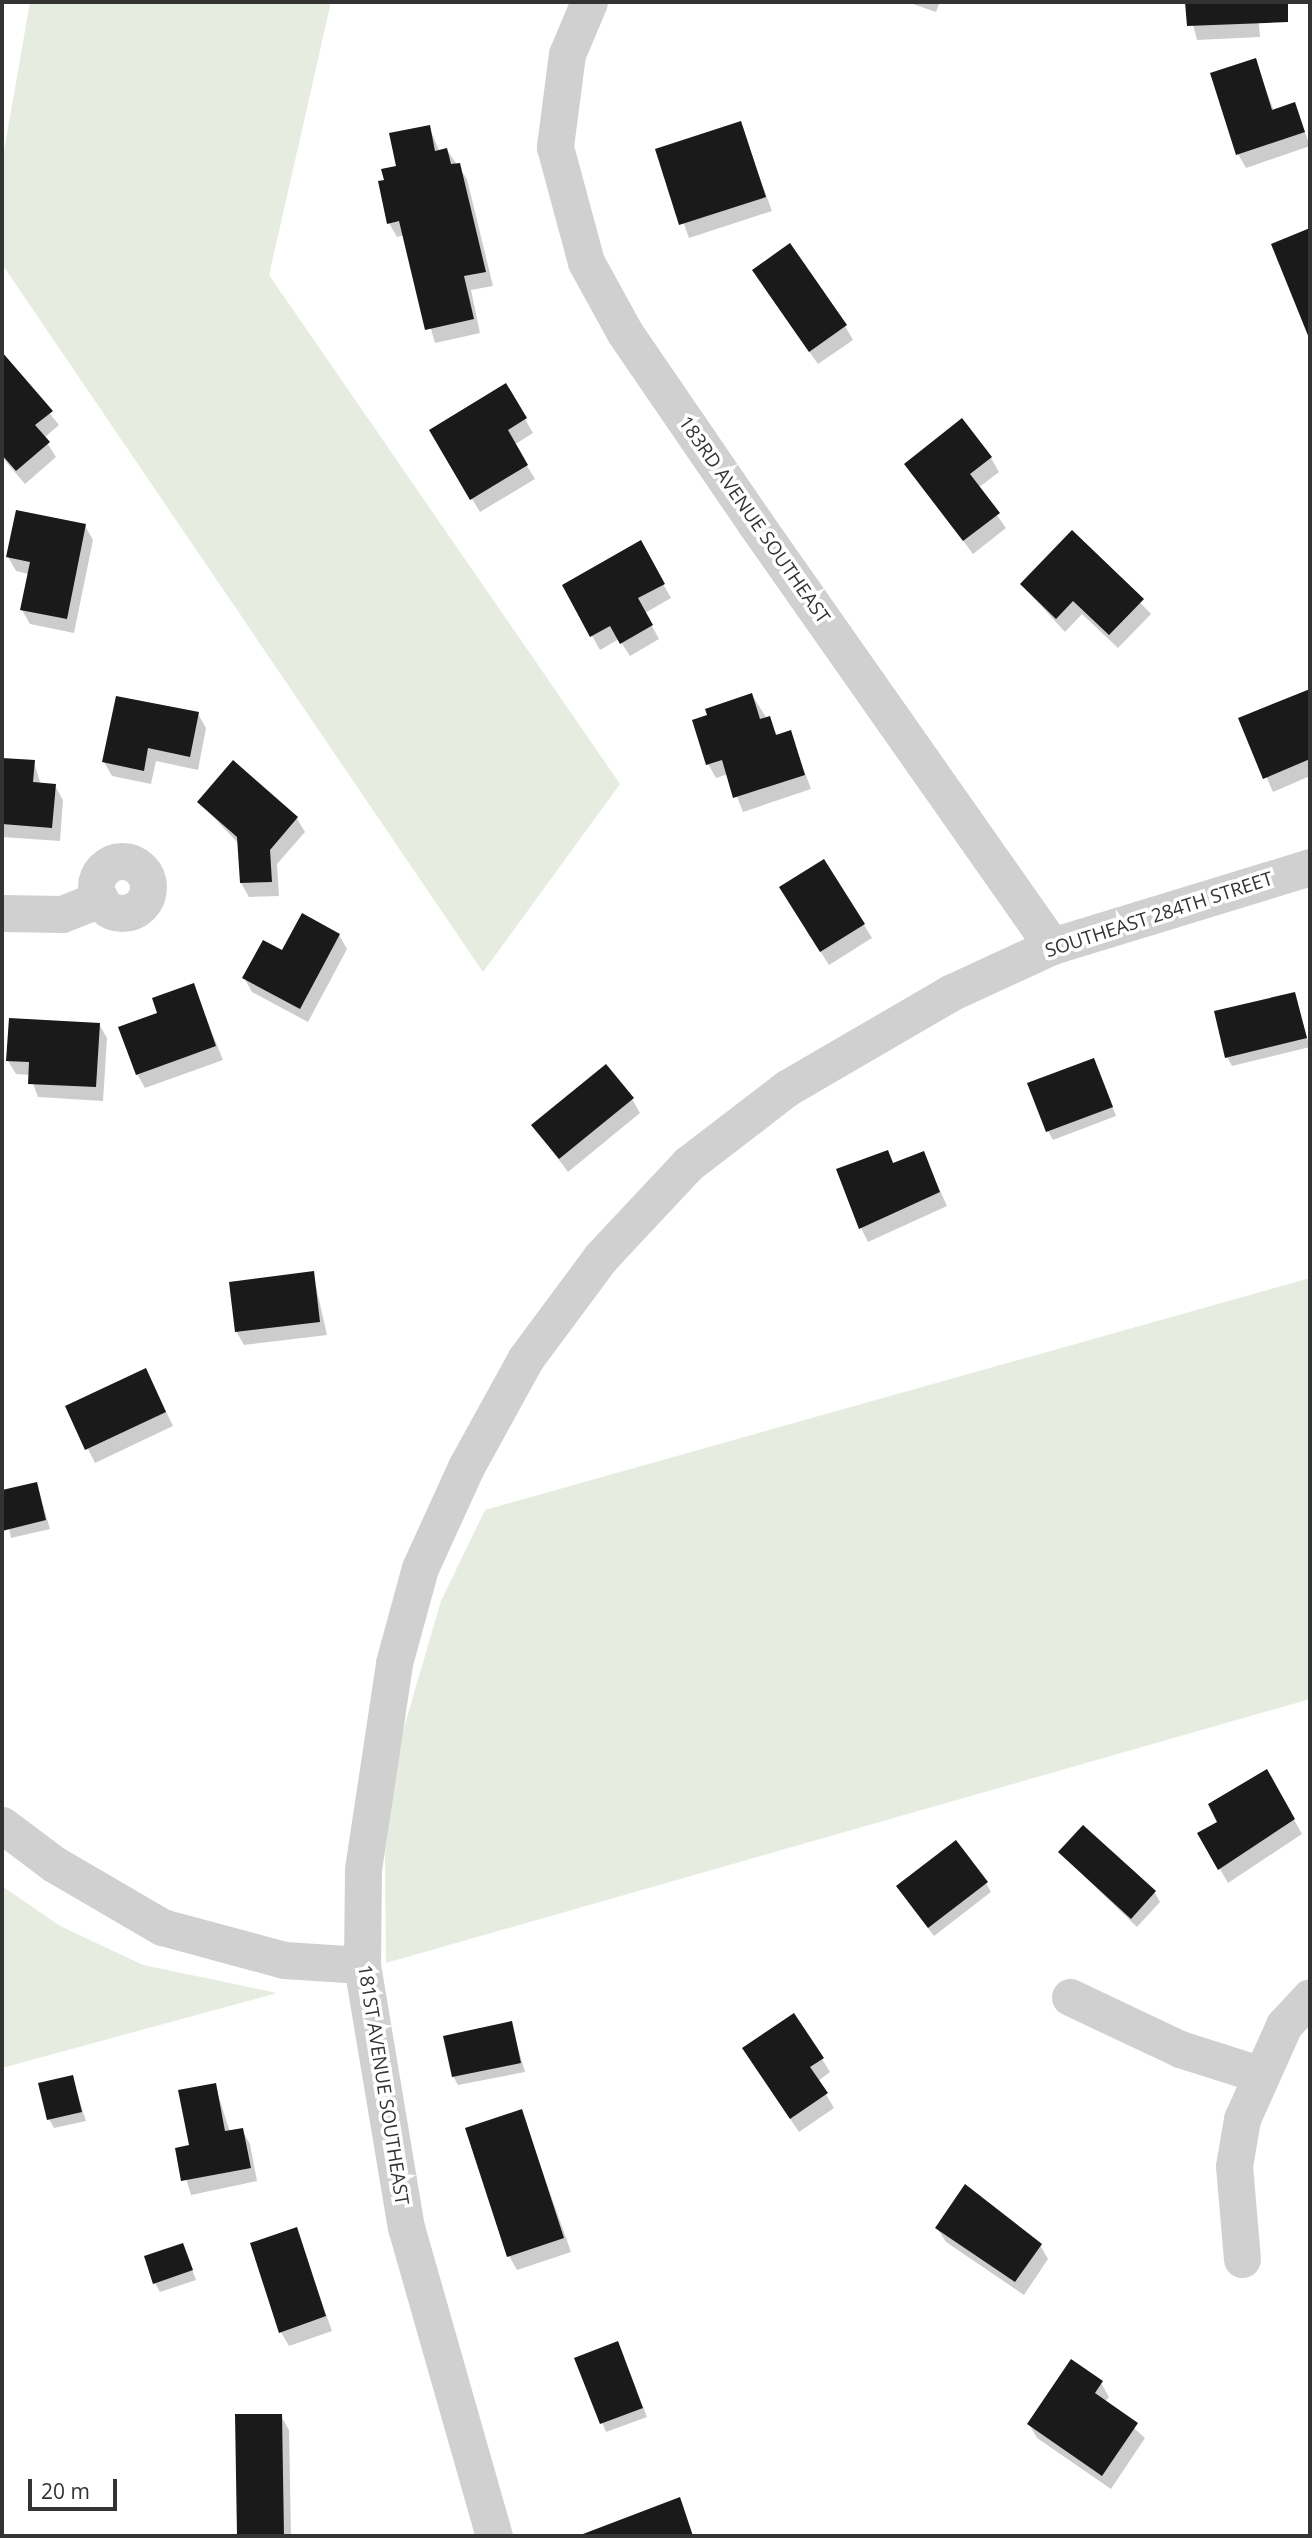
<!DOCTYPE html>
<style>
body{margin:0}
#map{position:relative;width:1312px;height:2538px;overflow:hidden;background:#fff;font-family:"Open Sans",sans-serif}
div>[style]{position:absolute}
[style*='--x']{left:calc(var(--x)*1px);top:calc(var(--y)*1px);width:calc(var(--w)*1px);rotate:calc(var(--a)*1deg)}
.green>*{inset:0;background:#e6ecdf}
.shadow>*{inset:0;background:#0003}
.building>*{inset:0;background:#1a1a1a}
.minor>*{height:37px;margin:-18.5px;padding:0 18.5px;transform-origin:18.5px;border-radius:18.5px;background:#d0d0d0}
.minor>.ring{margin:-18.5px;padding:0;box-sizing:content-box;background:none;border:37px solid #d0d0d0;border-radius:50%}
span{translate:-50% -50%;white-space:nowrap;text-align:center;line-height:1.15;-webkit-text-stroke:7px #fff;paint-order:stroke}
.street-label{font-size:19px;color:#333}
.frame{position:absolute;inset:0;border:4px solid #333;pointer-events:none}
.scale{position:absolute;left:28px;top:2479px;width:89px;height:32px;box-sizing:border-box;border:4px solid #333;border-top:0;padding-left:9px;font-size:21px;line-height:24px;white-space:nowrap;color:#333;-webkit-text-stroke:5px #fff;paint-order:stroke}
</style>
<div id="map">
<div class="green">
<i style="clip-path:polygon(30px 2px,331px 2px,269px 275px,620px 784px,483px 972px,2px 264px,2px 163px)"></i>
<i style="clip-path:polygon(1310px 1278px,1310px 1699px,386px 1963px,385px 1855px,398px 1748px,441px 1601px,485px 1510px)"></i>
<i style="clip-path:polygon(2px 1886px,60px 1926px,143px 1965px,277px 1993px,2px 2068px)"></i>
</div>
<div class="shadow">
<i style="clip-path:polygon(907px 2px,940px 2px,936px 12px)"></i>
<i style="clip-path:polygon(1187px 2px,1257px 2px,1260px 37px,1197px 40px)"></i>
<i style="clip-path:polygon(1255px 60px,1274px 111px,1295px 105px,1310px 146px,1246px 168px,1238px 154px)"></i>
<i style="clip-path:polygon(740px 123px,772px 211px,689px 238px,657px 150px)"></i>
<i style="clip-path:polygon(429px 127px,440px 152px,447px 150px,467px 179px,493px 286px,471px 290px,480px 333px,435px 343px,404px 235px,397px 237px,389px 223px,386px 182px)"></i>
<i style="clip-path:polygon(1310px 230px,1310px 335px,1274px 245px)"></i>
<i style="clip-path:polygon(762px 284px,845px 326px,853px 340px,818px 364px)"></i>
<i style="clip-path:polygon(10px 364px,59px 425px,44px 438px,56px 457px,25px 484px,2px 457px,2px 370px)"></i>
<i style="clip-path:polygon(506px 386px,533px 433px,514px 445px,535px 479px,480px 512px,431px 431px)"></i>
<i style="clip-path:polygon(991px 458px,999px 472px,978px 488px,1006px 528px,973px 554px,906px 464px)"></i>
<i style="clip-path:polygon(85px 526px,93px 540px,74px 633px,30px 624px,22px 610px,29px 574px,16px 571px,8px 557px)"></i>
<i style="clip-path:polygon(1072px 533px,1151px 614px,1118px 648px,1082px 614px,1065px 632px,1022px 585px)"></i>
<i style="clip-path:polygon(640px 543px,671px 598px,645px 613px,659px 639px,630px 656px,619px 639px,600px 650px,564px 586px)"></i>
<i style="clip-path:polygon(1310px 691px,1310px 776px,1273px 792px,1241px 719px)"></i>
<i style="clip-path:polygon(752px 695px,778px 736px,790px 732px,811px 789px,743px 812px,728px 774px,716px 778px,708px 764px)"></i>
<i style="clip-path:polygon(198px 714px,206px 728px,198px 770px,156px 761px,151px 784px,112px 776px,104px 762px)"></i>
<i style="clip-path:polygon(2px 760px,34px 762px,41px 785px,55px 786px,63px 800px,60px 841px,2px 837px)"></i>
<i style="clip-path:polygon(199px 802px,297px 819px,305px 832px,277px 864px,279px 896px,249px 897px,241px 883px,239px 844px)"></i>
<i style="clip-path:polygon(789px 902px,864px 925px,872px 938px,829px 965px)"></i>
<i style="clip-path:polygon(339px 935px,347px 949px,308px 1022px,252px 992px,244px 978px,283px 953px)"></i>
<i style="clip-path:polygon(193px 985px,223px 1060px,145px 1088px,137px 1074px)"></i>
<i style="clip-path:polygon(1294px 994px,1310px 1047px,1232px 1066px,1227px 1057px)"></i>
<i style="clip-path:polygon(99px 1024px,107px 1038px,103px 1101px,38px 1097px,30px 1075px,16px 1074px,8px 1061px)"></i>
<i style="clip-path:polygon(1098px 1069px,1116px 1116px,1053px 1140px,1048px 1131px)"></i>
<i style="clip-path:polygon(632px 1099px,640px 1113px,568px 1172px,533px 1125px)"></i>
<i style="clip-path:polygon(887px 1152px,894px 1164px,923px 1153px,947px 1206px,868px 1242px,861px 1228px)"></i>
<i style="clip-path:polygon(313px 1273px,327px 1335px,244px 1345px,236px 1331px)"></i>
<i style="clip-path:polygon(153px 1384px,173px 1426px,95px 1463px,67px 1407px)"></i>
<i style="clip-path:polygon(37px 1484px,50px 1529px,11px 1538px,2px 1491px)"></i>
<i style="clip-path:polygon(1267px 1772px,1302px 1834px,1228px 1883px,1200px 1834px,1220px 1823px)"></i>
<i style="clip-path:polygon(1060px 1853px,1155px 1893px,1160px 1902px,1137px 1927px)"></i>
<i style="clip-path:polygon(986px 1883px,991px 1892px,934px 1936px,904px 1896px)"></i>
<i style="clip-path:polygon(511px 2023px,525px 2072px,458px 2085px,453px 2076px)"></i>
<i style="clip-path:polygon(822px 2059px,830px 2072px,818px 2081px,834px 2108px,799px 2132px,752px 2062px)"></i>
<i style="clip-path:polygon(72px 2077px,86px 2121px,54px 2128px,49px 2119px)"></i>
<i style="clip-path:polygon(215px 2085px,230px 2132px,242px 2130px,250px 2144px,257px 2181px,191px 2195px,177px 2149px,191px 2147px)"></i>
<i style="clip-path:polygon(521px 2111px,571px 2252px,517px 2270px,509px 2256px)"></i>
<i style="clip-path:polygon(966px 2186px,1040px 2245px,1048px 2259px,1024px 2295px,946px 2242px,937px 2228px)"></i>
<i style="clip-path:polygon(296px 2229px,332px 2331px,289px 2346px,281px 2332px)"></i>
<i style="clip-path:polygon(183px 2245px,196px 2280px,160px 2292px,155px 2283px)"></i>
<i style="clip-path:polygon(622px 2352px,647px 2417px,606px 2432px,576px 2359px)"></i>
<i style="clip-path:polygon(1101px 2383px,1109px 2397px,1105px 2402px,1145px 2438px,1111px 2489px,1037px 2438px,1029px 2424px)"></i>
<i style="clip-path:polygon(237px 2416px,281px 2416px,289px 2430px,291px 2536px,239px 2536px)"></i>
</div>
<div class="building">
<i style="clip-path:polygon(1185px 2px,1288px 2px,1288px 22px,1187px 26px)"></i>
<i style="clip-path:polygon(1256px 58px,1272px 110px,1295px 102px,1305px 132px,1236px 155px,1210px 73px)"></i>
<i style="clip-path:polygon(741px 121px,766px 197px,679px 225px,655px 149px)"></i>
<i style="clip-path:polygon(430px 125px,435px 151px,447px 148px,451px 164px,460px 163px,486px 272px,464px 276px,474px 319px,425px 330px,399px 221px,387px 224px,378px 181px,384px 180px,381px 169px,396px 166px,389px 133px)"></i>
<i style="clip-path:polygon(1310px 228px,1310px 338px,1309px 338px,1271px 244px)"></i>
<i style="clip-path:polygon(790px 243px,847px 325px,809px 352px,752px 270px)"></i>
<i style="clip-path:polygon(2px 352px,53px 411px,35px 425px,50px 442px,16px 471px,2px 455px)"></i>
<i style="clip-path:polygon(506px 383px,527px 418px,508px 430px,528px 465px,470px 500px,429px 430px)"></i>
<i style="clip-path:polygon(962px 418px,992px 457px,970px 474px,1000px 513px,963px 541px,904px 464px)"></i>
<i style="clip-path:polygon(16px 510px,86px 524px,67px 619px,20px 610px,30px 562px,6px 557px)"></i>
<i style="clip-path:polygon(1072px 530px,1144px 599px,1109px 635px,1073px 601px,1056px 619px,1020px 584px)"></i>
<i style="clip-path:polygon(641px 540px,665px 584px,638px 598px,653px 625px,620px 644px,610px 626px,590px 637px,562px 585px)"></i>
<i style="clip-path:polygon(1310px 689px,1310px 759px,1263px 779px,1238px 718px)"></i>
<i style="clip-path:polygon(752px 693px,760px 719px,770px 716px,776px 735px,791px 730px,805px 775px,733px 798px,722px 760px,706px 765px,692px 720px,707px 715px,705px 709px)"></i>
<i style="clip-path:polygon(116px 696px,199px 712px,190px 757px,148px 748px,144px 771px,102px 762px)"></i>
<i style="clip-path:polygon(2px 758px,35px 760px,33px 782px,56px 784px,52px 828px,2px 824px)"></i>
<i style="clip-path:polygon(233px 760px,298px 817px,270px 850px,272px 882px,240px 883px,237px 837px,197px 802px)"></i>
<i style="clip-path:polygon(824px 859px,865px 924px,820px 952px,779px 887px)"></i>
<i style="clip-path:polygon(302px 913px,340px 934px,300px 1009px,242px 978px,263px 940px,282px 950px)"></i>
<i style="clip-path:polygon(194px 983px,216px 1046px,136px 1075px,118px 1027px,157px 1013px,152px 998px)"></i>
<i style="clip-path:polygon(1295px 992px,1307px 1038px,1225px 1058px,1214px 1011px)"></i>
<i style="clip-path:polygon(9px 1018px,100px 1023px,96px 1087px,28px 1084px,29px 1062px,6px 1061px)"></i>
<i style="clip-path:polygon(1094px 1058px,1113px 1107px,1046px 1132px,1027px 1083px)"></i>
<i style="clip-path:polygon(606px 1064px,634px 1098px,559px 1159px,531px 1125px)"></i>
<i style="clip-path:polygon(888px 1150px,893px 1163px,924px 1151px,940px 1192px,859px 1229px,836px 1169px)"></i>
<i style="clip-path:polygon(314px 1271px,320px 1322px,235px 1332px,229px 1282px)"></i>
<i style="clip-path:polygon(146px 1368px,166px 1412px,85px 1450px,65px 1406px)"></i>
<i style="clip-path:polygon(37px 1482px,46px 1520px,2px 1531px,2px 1490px)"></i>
<i style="clip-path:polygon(1267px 1769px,1295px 1819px,1218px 1870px,1197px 1833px,1217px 1822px,1208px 1804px)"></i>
<i style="clip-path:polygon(1083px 1825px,1156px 1891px,1131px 1919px,1058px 1852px)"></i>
<i style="clip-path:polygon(956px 1840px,988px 1882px,928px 1928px,896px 1886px)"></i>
<i style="clip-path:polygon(794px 2013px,824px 2058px,810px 2067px,828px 2093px,790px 2119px,742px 2048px)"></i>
<i style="clip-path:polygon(512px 2021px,521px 2063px,452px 2077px,443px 2036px)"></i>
<i style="clip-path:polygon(73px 2075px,82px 2112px,47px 2120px,38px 2083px)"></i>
<i style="clip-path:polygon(216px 2083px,225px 2131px,243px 2128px,251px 2168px,181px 2181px,175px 2148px,189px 2145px,178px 2090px)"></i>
<i style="clip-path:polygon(522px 2109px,564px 2238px,507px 2257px,465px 2128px)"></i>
<i style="clip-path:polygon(965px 2184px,1042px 2244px,1015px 2282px,935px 2228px)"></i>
<i style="clip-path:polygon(297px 2227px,326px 2316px,279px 2333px,250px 2243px)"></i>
<i style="clip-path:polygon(183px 2243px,193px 2270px,153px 2284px,144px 2256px)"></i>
<i style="clip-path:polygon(618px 2341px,643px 2408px,600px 2424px,574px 2358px)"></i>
<i style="clip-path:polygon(1071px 2359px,1103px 2381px,1095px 2393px,1138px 2423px,1102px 2476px,1027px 2424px)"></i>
<i style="clip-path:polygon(235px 2414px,282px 2414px,284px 2536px,237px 2536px)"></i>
<i style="clip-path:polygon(680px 2497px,693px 2536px,583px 2536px,583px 2534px)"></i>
</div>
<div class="minor">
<i style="--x:589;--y:2;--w:56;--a:112.9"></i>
<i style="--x:567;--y:54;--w:94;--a:97.4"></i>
<i style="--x:555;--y:147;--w:119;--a:74.9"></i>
<i style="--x:586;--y:262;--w:81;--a:61.2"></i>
<i style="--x:625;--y:333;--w:230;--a:55.6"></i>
<i style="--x:755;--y:523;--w:517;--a:54.93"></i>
<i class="ring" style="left:96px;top:861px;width:15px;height:15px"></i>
<i style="--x:2;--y:913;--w:60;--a:1"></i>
<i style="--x:62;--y:914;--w:41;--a:-21.5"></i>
<i style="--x:2;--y:1825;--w:65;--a:36.9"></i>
<i style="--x:54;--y:1864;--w:125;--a:30.3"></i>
<i style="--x:162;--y:1927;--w:126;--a:15.1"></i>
<i style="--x:284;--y:1960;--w:78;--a:3.7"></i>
<i style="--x:1070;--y:1997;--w:122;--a:25.3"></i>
<i style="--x:1180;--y:2049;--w:83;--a:17.6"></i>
<i style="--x:1242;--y:2259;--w:93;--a:-94.9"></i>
<i style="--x:1234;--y:2166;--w:48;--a:-80.3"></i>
<i style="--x:1242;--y:2119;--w:103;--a:-65.9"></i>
<i style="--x:1284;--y:2025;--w:38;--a:-47"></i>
<i style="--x:494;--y:2536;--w:320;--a:-105.9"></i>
<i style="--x:406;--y:2228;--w:267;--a:-99.5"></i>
<i style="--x:362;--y:1965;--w:96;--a:-89.4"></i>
<i style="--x:363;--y:1869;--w:208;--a:-81.4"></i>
<i style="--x:394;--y:1663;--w:98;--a:-74.7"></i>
<i style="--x:420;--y:1568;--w:111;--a:-65.5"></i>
<i style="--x:466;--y:1467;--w:124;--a:-61.2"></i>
<i style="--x:526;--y:1358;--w:126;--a:-53.4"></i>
<i style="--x:601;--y:1257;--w:127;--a:-46.9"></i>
<i style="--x:688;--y:1164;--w:125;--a:-37.5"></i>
<i style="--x:787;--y:1088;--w:189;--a:-30.2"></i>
<i style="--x:950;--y:993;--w:112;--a:-24.7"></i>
<i style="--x:1052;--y:946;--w:270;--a:-17"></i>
</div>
<div class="street-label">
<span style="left:754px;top:520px;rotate:55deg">183RD AVENUE SOUTHEAST</span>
<span style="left:1159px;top:915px;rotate:-18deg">SOUTHEAST 284TH STREET</span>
<span style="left:383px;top:2085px;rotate:81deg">181ST AVENUE SOUTHEAST</span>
</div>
<div class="frame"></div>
<div class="scale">20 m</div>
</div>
